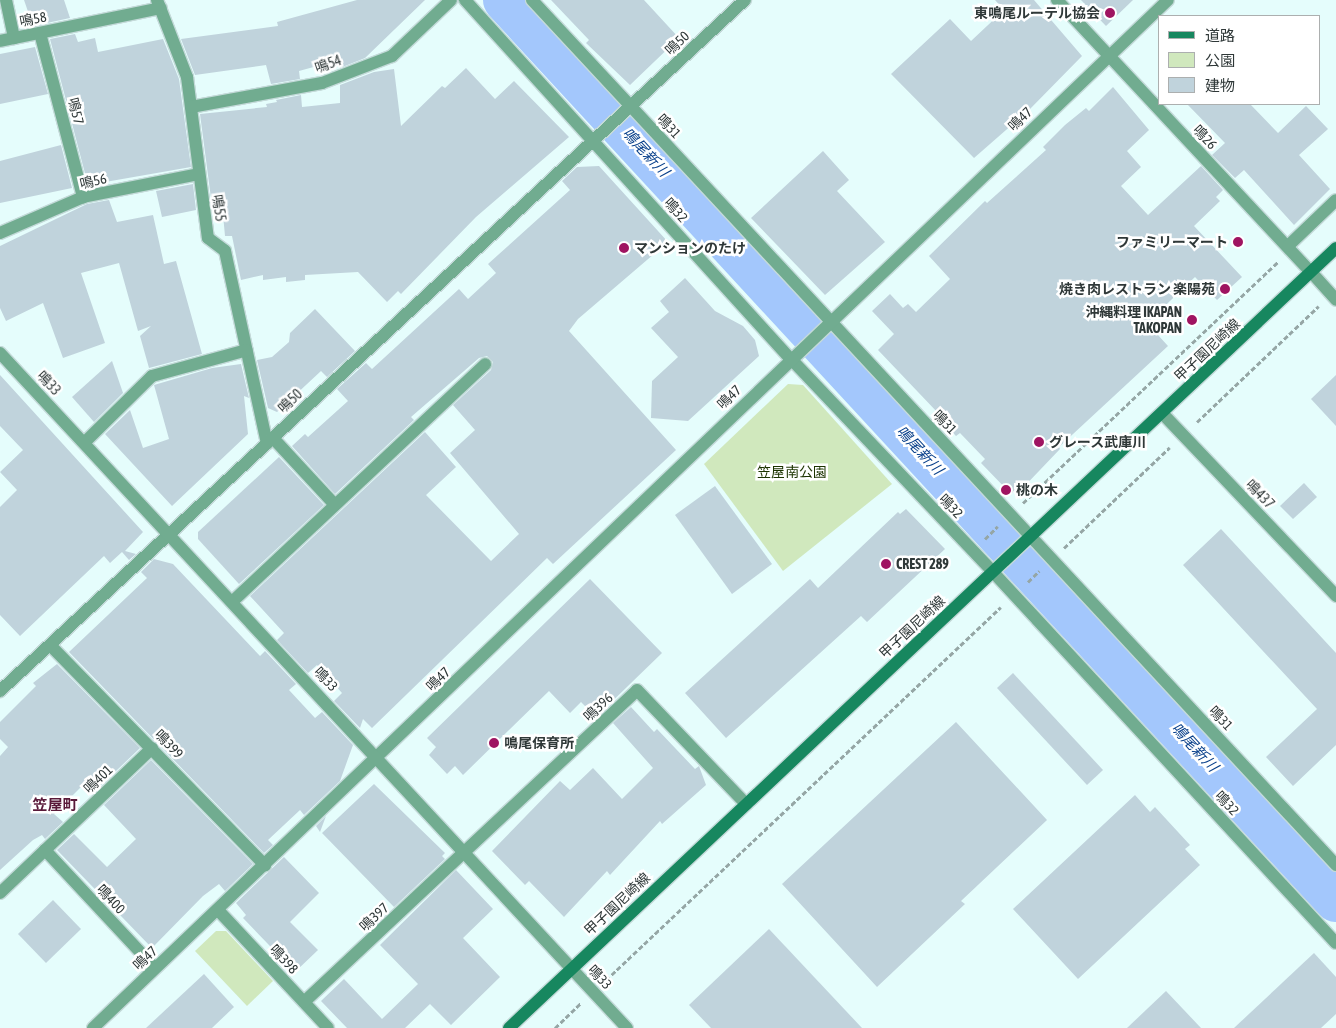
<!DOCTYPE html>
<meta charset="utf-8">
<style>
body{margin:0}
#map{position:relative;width:1336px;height:1028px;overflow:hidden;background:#e5fdfc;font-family:"Asap Condensed","Noto Sans JP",sans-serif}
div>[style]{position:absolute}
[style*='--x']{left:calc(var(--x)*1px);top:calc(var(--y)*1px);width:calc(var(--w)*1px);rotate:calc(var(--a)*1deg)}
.green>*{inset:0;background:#d0e8bd}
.river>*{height:44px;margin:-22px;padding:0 22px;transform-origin:22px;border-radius:22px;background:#a3c7fc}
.building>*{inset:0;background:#c0d3dc}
.path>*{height:3px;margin-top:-1.5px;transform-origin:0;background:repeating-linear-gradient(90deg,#95a6a5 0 5px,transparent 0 7.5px)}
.roads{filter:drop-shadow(1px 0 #c4dad9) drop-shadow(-1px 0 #c4dad9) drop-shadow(0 1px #c4dad9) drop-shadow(0 -1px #c4dad9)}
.minor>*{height:12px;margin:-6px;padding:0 6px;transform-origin:6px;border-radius:6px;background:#71ac90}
.tertiary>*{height:12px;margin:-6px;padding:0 6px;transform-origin:6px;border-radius:6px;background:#71ac90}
.secondary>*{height:12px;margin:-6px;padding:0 6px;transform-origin:6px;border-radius:6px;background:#17875f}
.dots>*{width:14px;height:14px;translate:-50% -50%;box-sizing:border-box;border:2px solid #fff;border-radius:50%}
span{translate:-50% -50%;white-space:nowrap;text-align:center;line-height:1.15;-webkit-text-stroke:5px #fff;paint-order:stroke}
.poi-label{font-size:14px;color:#2f3838;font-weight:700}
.right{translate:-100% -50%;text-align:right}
.left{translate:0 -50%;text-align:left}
.street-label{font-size:14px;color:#2f3838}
.park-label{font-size:14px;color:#1c3300}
.water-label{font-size:15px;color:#09408b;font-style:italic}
.neighbourhood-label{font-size:15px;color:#591939;font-weight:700}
.legend{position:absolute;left:1158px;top:15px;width:162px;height:90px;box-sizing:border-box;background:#fff;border:1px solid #acafaf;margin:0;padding:6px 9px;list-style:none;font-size:15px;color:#2f3838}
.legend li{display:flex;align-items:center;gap:10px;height:25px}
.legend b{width:25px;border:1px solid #acafaf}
</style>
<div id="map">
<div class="green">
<i style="clip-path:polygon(788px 384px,803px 385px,892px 484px,783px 571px,704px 464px)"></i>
<i style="clip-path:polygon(216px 931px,226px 931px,273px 981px,247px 1006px,195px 951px)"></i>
</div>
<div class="river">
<i style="--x:505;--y:0;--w:1225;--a:47.28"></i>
</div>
<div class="building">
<i style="clip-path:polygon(24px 0,64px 0,70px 18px,33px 26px)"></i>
<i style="clip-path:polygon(357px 0,425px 0,365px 58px,340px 68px,339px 60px,299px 71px,300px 79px,271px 84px,266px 65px,195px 75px,181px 39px,278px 26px,277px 22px)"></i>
<i style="clip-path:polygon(551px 0,644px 0,679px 38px,630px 85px,586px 43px,589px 40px)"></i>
<i style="clip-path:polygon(995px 0,1034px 0,1082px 56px,1030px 109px,974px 158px,891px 74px,950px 19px,971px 41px,1004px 10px)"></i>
<i style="clip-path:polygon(1081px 0,1133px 0,1106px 26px)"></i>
<i style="clip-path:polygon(75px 34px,78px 42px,95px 38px,98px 52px,163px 39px,179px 79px,191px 167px,88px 185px,50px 39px)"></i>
<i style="clip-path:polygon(35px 47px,48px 94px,0 104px,0 54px)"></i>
<i style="clip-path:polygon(466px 68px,495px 99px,514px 81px,569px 137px,476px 217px,401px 294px,398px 291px,387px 302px,358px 272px,305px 275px,305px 280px,286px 282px,286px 277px,263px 280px,263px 275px,241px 280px,232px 236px,225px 236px,222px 204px,212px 206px,200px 114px,267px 107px,266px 104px,277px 102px,276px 100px,301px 95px,302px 107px,340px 103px,340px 85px,374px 72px,394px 69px,401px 126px,442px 86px,445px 88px)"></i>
<i style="clip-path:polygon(1113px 87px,1149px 130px,1127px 151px,1141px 167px,1121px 186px,1148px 215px,1201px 166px,1223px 190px,1216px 197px,1220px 201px,1194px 226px,1242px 277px,1217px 300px,1195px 277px,1147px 323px,1168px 346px,1059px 447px,1060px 449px,1018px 493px,1015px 490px,1011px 494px,981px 463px,985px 459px,960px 433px,956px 436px,936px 415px,938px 413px,878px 350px,894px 334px,872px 311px,890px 294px,903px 308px,908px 304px,916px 312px,950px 279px,929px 256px,985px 201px,987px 203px,1046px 150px,1043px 147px,1065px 125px,1086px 108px,1089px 111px)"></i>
<i style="clip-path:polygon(1187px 104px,1250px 104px,1278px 133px,1306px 106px,1328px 129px,1299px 155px,1330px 189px,1294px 225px,1244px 170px,1235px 178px,1212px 155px,1225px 143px)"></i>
<i style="clip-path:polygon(61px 145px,72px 188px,0 203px,0 161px)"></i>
<i style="clip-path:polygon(823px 151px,849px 180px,837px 191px,885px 242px,825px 295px,751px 218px)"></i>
<i style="clip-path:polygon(599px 166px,668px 242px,578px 319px,569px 331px,676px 450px,553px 564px,547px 558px,372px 728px,363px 719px,360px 728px,334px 701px,342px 693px,317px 665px,308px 673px,277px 640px,284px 633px,250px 596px,425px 432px,456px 467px,426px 495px,491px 561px,519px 534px,450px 453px,475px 430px,453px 405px,491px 370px,493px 362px,487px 356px,479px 358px,411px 417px,414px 420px,335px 494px,292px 446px,305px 434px,308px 437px,348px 401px,337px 389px,366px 363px,372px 369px,459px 289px,468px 299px,496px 273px,488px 264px,570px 190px,562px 181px,577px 167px)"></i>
<i style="clip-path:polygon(193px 184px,196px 210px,162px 217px,156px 191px)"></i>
<i style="clip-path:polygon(109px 200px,117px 222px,153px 215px,164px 264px,176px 261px,202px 354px,149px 368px,140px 336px,151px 326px,138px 331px,119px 263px,81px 273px,105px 343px,63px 358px,43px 303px,6px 321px,0 308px,0 246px,87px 204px)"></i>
<i style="clip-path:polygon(685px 278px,715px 311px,743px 326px,755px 340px,759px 356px,688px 421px,651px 418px,652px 381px,678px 357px,651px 328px,669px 312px,660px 301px)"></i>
<i style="clip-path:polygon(315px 309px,355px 351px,327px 377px,321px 371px,277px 412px,268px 408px,257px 360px,272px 357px,289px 342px,290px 333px)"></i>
<i style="clip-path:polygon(112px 361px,123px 393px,94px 422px,72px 397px)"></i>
<i style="clip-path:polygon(241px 364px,249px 398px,244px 396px,248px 434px,172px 506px,105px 434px,130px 410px,143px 448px,169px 439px,154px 385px,212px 368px)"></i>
<i style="clip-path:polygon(0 375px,143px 532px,125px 551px,136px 554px,129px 560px,122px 552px,110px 563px,104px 556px,20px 636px,0 615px,0 507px,17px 490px,0 472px,23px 450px,0 426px)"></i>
<i style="clip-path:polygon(1336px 375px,1336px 426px,1311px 399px)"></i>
<i style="clip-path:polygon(279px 457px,324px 505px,239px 584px,198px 539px,198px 532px)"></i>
<i style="clip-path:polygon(1304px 483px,1317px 497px,1293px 519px,1280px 506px)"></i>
<i style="clip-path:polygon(715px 486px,772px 564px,732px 594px,675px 515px)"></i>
<i style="clip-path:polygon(906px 509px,945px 549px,867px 622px,861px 616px,726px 738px,685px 693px,810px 579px,818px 588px,898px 512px,900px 514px)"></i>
<i style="clip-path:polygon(1221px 529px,1336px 653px,1336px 745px,1293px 786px,1266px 757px,1317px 709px,1183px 565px)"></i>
<i style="clip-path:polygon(154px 559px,173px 564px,260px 656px,265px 651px,296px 684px,289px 690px,315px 718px,322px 712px,353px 745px,340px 781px,304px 815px,300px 810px,268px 840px,273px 845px,264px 853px,69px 652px,147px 578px,141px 572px)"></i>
<i style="clip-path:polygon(590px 579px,662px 653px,596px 717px,581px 702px,570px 713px,549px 691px,463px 775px,455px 766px,447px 774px,429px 755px,436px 747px,427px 738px)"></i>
<i style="clip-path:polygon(57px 664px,140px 748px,93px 793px,84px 784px,54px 814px,63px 822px,45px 839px,42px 835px,33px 840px,0 870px,0 756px,8px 747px,0 739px,0 722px,36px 686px,33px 683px)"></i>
<i style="clip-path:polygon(1013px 673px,1103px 770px,1087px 785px,997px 688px)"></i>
<i style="clip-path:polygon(631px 707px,654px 732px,657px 729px,695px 769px,699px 766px,706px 785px,662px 824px,660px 821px,610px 875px,607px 871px,564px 917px,529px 881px,525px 885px,492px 851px,560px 781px,570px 790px,593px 768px,622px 799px,653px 768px,613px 723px)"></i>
<i style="clip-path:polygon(956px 722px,1047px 820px,961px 901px,965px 904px,877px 987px,782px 884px)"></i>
<i style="clip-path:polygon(151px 760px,253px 864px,225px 891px,219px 884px,203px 896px,152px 948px,57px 850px,74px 834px,107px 867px,136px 839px,104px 805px)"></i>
<i style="clip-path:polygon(374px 784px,445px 853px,442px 856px,445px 859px,394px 907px,322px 833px)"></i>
<i style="clip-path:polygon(1135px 795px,1150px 812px,1155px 807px,1190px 845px,1185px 849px,1200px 865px,1078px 979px,1013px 909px)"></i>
<i style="clip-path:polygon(326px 816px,320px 832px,316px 826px)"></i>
<i style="clip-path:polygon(284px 857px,319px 893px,290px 922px,318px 950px,295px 972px,243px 918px,246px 915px,236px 903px)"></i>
<i style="clip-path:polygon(456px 870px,493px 909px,463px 938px,500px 977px,451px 1025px,430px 1004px,405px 1028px,347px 1028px,321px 1001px,344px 979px,382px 1019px,418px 984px,380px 945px)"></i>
<i style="clip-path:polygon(53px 900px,81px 929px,46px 963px,18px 934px)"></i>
<i style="clip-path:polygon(769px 929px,862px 1028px,711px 1028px,689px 1005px)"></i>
<i style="clip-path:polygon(1314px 953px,1336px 977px,1336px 1014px,1321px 1028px,1234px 1028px)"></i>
<i style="clip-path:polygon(204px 974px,234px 1007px,212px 1028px,146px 1028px)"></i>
<i style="clip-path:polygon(1166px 991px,1201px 1028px,1127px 1028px)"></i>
</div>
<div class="path">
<i style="--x:1197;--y:422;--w:168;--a:-43.6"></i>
<i style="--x:1023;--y:503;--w:351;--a:-43.4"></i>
<i style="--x:985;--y:539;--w:18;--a:-45"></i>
<i style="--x:1064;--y:548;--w:146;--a:-43.6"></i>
<i style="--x:1028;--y:582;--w:16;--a:-45"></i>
<i style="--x:606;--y:980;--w:543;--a:-43.36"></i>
<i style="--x:555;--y:1028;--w:36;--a:-44"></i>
</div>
<div class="roads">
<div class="minor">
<i style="--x:6;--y:0;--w:39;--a:78"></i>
<i style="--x:157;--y:0;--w:83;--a:68.7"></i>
<i style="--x:187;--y:77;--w:162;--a:82.6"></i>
<i style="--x:208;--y:238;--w:21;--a:37"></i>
<i style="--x:225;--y:251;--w:197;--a:77.7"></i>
<i style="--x:465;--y:0;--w:485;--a:47.8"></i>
<i style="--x:791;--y:359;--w:294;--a:46.5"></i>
<i style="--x:993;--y:572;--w:505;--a:47.25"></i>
<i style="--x:532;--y:0;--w:1181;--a:47.09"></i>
<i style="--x:1057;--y:0;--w:374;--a:47"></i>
<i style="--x:40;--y:33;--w:170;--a:75.3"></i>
<i style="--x:0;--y:41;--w:164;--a:-11.6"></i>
<i style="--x:191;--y:107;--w:133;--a:-10.4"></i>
<i style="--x:322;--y:83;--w:75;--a:-21.1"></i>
<i style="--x:392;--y:56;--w:81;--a:-43.5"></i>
<i style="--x:0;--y:233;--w:90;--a:-23.4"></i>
<i style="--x:83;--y:197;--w:118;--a:-11.2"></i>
<i style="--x:1288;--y:246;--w:66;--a:-43.8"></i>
<i style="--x:1162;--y:413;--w:253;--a:46.4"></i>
<i style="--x:273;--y:438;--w:91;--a:47.2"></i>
<i style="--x:85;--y:442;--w:94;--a:-44.6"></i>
<i style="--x:152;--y:376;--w:98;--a:-15.3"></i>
<i style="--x:233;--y:601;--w:346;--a:-43.2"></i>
<i style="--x:50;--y:645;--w:308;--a:45.7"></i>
<i style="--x:0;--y:691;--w:1016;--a:-42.85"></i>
<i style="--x:45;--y:850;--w:161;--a:47"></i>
<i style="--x:0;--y:893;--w:210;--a:-43.6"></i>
<i style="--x:218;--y:910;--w:161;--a:47"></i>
<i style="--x:571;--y:968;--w:82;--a:47"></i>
<i style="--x:304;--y:1002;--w:456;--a:-43.1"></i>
<i style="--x:637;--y:690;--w:158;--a:46.3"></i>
<i style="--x:93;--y:1028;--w:1487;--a:-43.72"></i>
</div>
<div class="tertiary">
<i style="--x:1312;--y:273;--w:36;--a:48"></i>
<i style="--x:0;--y:353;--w:839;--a:47.12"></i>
</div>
<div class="secondary">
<i style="--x:509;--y:1028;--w:1137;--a:-43.32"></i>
</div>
</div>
<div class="dots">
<i style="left:1110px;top:13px;background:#9f1461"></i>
<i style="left:1238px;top:242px;background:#9f1461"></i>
<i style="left:624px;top:248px;background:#9f1461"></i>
<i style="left:1225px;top:289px;background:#9f1461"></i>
<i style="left:1192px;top:320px;background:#9f1461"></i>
<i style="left:1039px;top:442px;background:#9f1461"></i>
<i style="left:1006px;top:490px;background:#9f1461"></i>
<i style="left:886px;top:564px;background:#9f1461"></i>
<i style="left:494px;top:743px;background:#9f1461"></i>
</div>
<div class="poi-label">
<span class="right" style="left:1100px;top:13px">東鳴尾ルーテル協会</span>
<span class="right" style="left:1228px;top:242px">ファミリーマート</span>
<span class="left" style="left:634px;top:248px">マンションのたけ</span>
<span class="right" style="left:1215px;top:289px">焼き肉レストラン 楽陽苑</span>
<span class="right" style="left:1182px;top:320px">沖縄料理 IKAPAN<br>TAKOPAN</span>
<span class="left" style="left:1049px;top:442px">グレース武庫川</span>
<span class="left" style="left:1016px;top:490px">桃の木</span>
<span class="left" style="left:896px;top:564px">CREST 289</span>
<span class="left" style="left:504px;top:743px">鳴尾保育所</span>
</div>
<div class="street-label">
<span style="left:33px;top:19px;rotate:-11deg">鳴58</span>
<span style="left:677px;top:43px;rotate:-43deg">鳴50</span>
<span style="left:328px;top:64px;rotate:-19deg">鳴54</span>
<span style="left:76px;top:111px;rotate:76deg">鳴57</span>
<span style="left:1020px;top:119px;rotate:-44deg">鳴47</span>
<span style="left:669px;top:126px;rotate:47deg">鳴31</span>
<span style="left:1205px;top:137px;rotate:47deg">鳴26</span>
<span style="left:93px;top:181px;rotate:-13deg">鳴56</span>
<span style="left:219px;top:208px;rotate:82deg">鳴55</span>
<span style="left:676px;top:210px;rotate:48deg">鳴32</span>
<span style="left:1207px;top:350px;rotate:-43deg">甲子園尼崎線</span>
<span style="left:49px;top:383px;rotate:47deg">鳴33</span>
<span style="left:729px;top:397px;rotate:-44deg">鳴47</span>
<span style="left:290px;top:401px;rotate:-43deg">鳴50</span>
<span style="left:945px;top:422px;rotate:46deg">鳴31</span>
<span style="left:1260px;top:494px;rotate:46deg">鳴437</span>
<span style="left:951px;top:506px;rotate:46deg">鳴32</span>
<span style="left:912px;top:627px;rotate:-43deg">甲子園尼崎線</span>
<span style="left:326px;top:679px;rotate:47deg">鳴33</span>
<span style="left:438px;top:679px;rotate:-44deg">鳴47</span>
<span style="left:598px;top:707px;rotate:-43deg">鳴396</span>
<span style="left:1221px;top:718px;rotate:47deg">鳴31</span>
<span style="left:169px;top:744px;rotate:46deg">鳴399</span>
<span style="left:98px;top:779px;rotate:-44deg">鳴401</span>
<span style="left:1227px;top:803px;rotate:47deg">鳴32</span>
<span style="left:111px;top:899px;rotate:47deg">鳴400</span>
<span style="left:617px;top:904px;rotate:-43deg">甲子園尼崎線</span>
<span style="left:374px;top:917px;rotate:-43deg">鳴397</span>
<span style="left:145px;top:958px;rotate:-43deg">鳴47</span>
<span style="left:284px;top:959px;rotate:47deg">鳴398</span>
<span style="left:600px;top:977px;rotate:47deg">鳴33</span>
</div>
<div class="park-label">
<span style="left:792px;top:472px">笠屋南公園</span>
</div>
<div class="water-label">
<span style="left:646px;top:152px;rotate:47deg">鳴尾新川</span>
<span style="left:920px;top:450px;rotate:47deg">鳴尾新川</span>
<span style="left:1195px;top:747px;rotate:47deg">鳴尾新川</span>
</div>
<div class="neighbourhood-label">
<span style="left:55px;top:805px">笠屋町</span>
</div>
<ul class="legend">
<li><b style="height:6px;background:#17875f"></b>道路</li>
<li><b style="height:14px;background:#d0e8bd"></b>公園</li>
<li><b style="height:14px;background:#c0d3dc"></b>建物</li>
</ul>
</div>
